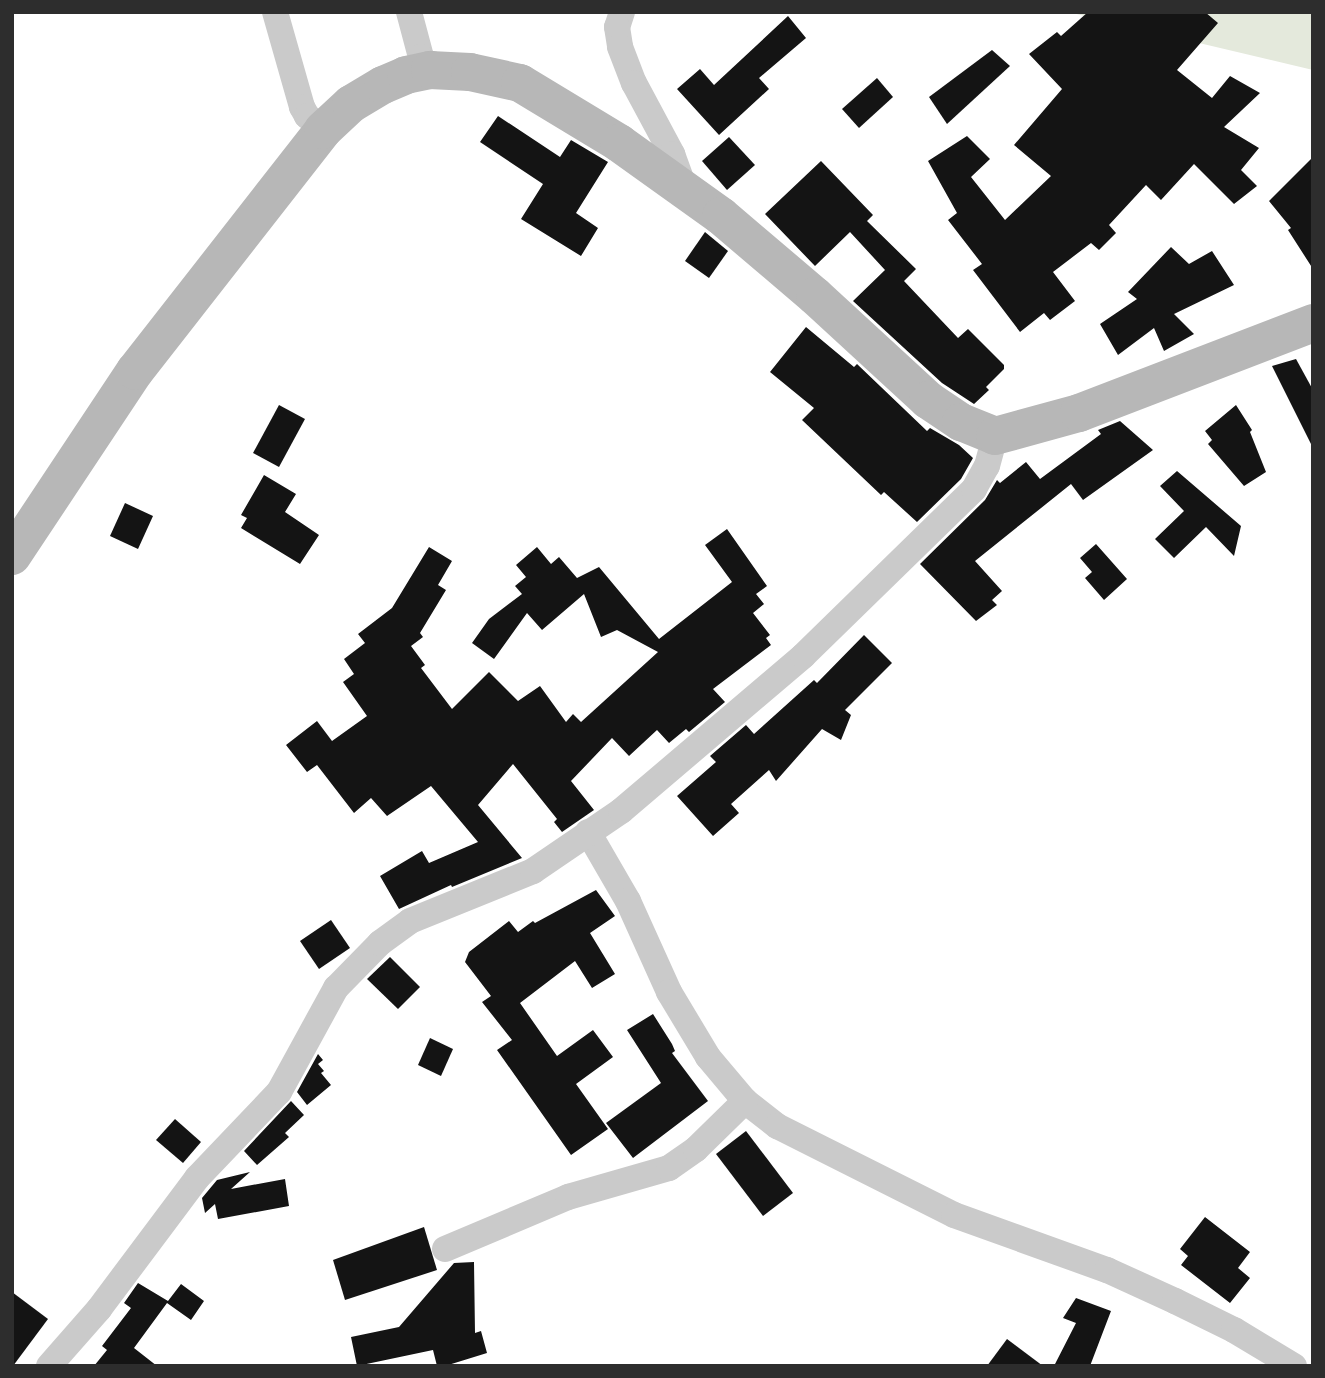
<!DOCTYPE html>
<style>
body{margin:0}
#map{position:relative;width:1325px;height:1378px;overflow:hidden;background:#fff;font-family:"Fira Sans Condensed",sans-serif}
div>[style]{position:absolute}
[style*='--x']{left:calc(var(--x)*1px);top:calc(var(--y)*1px);width:calc(var(--w)*1px);rotate:calc(var(--a)*1deg)}
.green>*{inset:0;background:#e4e9dc}
.building>*{inset:0;background:#141414}
.minor>*{height:26px;margin:-13px;padding:0 13px;transform-origin:13px;border-radius:13px;background:#cacaca}
.secondary>*{height:38px;margin:-19px;padding:0 19px;transform-origin:19px;border-radius:19px;background:#b7b7b7}
span{translate:-50% -50%;white-space:nowrap;text-align:center;line-height:1.15;-webkit-text-stroke:7px #fff;paint-order:stroke}
.frame{position:absolute;inset:0;border:14px solid #2d2d2d;pointer-events:none}
</style>
<div id="map">
<div class="green">
<i style="clip-path:polygon(1068px 12px,1313px 12px,1313px 70px)"></i>
</div>
<div class="building">
<i style="clip-path:polygon(1088px 12px,1205px 12px,1218px 23px,1177px 70px,1212px 98px,1230px 76px,1260px 93px,1224px 127px,1259px 148px,1241px 170px,1257px 186px,1234px 204px,1194px 164px,1161px 200px,1146px 185px,1109px 225px,1116px 233px,1099px 250px,1091px 243px,1053px 272px,1075px 301px,1050px 320px,1044px 313px,1020px 332px,973px 270px,982px 264px,948px 220px,957px 213px,928px 161px,967px 136px,990px 159px,971px 177px,1005px 220px,1051px 176px,1014px 145px,1062px 89px,1029px 54px,1057px 32px,1061px 36px)"></i>
<i style="clip-path:polygon(788px 16px,806px 38px,759px 78px,769px 89px,719px 135px,677px 89px,700px 69px,714px 85px)"></i>
<i style="clip-path:polygon(992px 50px,1010px 66px,947px 124px,929px 97px)"></i>
<i style="clip-path:polygon(877px 78px,893px 97px,859px 128px,842px 109px)"></i>
<i style="clip-path:polygon(498px 116px,560px 157px,571px 140px,608px 162px,576px 213px,598px 228px,581px 256px,521px 219px,543px 184px,480px 142px)"></i>
<i style="clip-path:polygon(729px 137px,755px 165px,727px 190px,702px 161px)"></i>
<i style="clip-path:polygon(1313px 157px,1313px 269px,1288px 230px,1291px 228px,1269px 201px)"></i>
<i style="clip-path:polygon(821px 161px,873px 215px,867px 221px,916px 269px,904px 281px,958px 338px,968px 329px,1004px 365px,1004px 369px,986px 387px,989px 390px,974px 404px,942px 383px,853px 301px,885px 270px,850px 232px,815px 266px,765px 214px)"></i>
<i style="clip-path:polygon(705px 232px,728px 251px,709px 278px,685px 261px)"></i>
<i style="clip-path:polygon(1171px 247px,1189px 264px,1212px 251px,1234px 285px,1174px 314px,1194px 334px,1164px 351px,1154px 328px,1118px 355px,1100px 324px,1137px 299px,1128px 292px)"></i>
<i style="clip-path:polygon(806px 327px,854px 367px,857px 364px,927px 431px,930px 428px,959px 445px,973px 458px,961px 479px,917px 522px,884px 492px,881px 495px,802px 420px,814px 408px,770px 372px)"></i>
<i style="clip-path:polygon(1296px 359px,1313px 390px,1313px 448px,1272px 366px)"></i>
<i style="clip-path:polygon(279px 405px,305px 419px,279px 467px,253px 453px)"></i>
<i style="clip-path:polygon(1236px 405px,1252px 430px,1250px 432px,1266px 472px,1244px 486px,1208px 444px,1212px 440px,1205px 431px)"></i>
<i style="clip-path:polygon(1120px 421px,1153px 450px,1083px 500px,1071px 484px,975px 561px,1002px 591px,992px 600px,997px 605px,976px 621px,920px 564px,985px 500px,997px 480px,1000px 483px,1026px 462px,1040px 479px,1101px 434px,1098px 430px)"></i>
<i style="clip-path:polygon(1177px 471px,1241px 526px,1234px 556px,1206px 527px,1174px 558px,1155px 539px,1184px 511px,1160px 486px)"></i>
<i style="clip-path:polygon(264px 475px,296px 494px,285px 512px,319px 535px,300px 564px,241px 528px,247px 518px,241px 515px)"></i>
<i style="clip-path:polygon(125px 503px,153px 516px,138px 549px,110px 536px)"></i>
<i style="clip-path:polygon(727px 529px,767px 586px,756px 594px,764px 604px,753px 613px,770px 635px,766px 638px,771px 645px,713px 689px,725px 702px,689px 732px,686px 729px,669px 743px,657px 730px,629px 756px,612px 738px,571px 781px,594px 810px,562px 832px,554px 822px,557px 819px,513px 764px,478px 805px,522px 858px,452px 887px,451px 885px,399px 909px,380px 876px,422px 851px,429px 863px,478px 842px,431px 786px,387px 816px,371px 798px,354px 813px,317px 765px,307px 772px,286px 745px,317px 721px,332px 741px,367px 716px,343px 682px,354px 674px,344px 659px,365px 643px,358px 634px,392px 608px,429px 547px,452px 561px,438px 585px,446px 590px,420px 633px,423px 637px,411px 646px,425px 665px,421px 668px,452px 709px,489px 672px,518px 701px,540px 686px,566px 722px,573px 714px,581px 722px,658px 652px,617px 630px,601px 637px,584px 594px,542px 630px,527px 613px,494px 659px,472px 643px,489px 619px,522px 594px,515px 586px,526px 577px,516px 565px,537px 547px,551px 564px,559px 557px,577px 578px,599px 567px,659px 639px,732px 582px,705px 545px)"></i>
<i style="clip-path:polygon(1096px 544px,1127px 579px,1104px 600px,1085px 578px,1092px 572px,1080px 558px)"></i>
<i style="clip-path:polygon(864px 635px,892px 663px,845px 710px,851px 715px,841px 740px,822px 729px,776px 781px,769px 770px,731px 804px,739px 813px,713px 836px,677px 796px,716px 762px,710px 756px,746px 725px,754px 734px,814px 680px,817px 683px)"></i>
<i style="clip-path:polygon(596px 890px,615px 916px,590px 933px,615px 974px,592px 988px,575px 961px,520px 1003px,557px 1056px,593px 1030px,613px 1057px,576px 1084px,608px 1129px,571px 1155px,497px 1050px,512px 1040px,482px 1002px,491px 996px,465px 962px,469px 952px,509px 921px,518px 932px,533px 921px,535px 923px)"></i>
<i style="clip-path:polygon(331px 920px,350px 948px,319px 969px,300px 941px)"></i>
<i style="clip-path:polygon(390px 957px,420px 987px,398px 1009px,367px 979px)"></i>
<i style="clip-path:polygon(653px 1014px,672px 1044px,675px 1051px,672px 1053px,708px 1101px,633px 1158px,606px 1123px,661px 1083px,627px 1030px)"></i>
<i style="clip-path:polygon(430px 1038px,453px 1049px,441px 1076px,418px 1065px)"></i>
<i style="clip-path:polygon(318px 1054px,323px 1060px,318px 1064px,324px 1071px,321px 1073px,331px 1085px,307px 1105px,297px 1092px)"></i>
<i style="clip-path:polygon(291px 1101px,304px 1115px,285px 1133px,289px 1137px,257px 1165px,244px 1151px)"></i>
<i style="clip-path:polygon(175px 1119px,201px 1142px,183px 1163px,156px 1140px)"></i>
<i style="clip-path:polygon(746px 1131px,793px 1193px,763px 1216px,716px 1154px)"></i>
<i style="clip-path:polygon(250px 1172px,231px 1189px,285px 1179px,289px 1206px,218px 1219px,215px 1204px,205px 1213px,202px 1198px,217px 1180px)"></i>
<i style="clip-path:polygon(1205px 1217px,1250px 1252px,1238px 1268px,1250px 1278px,1230px 1303px,1181px 1265px,1188px 1256px,1180px 1249px)"></i>
<i style="clip-path:polygon(424px 1227px,437px 1270px,345px 1300px,333px 1260px)"></i>
<i style="clip-path:polygon(474px 1262px,475px 1333px,481px 1331px,487px 1353px,445px 1366px,437px 1366px,433px 1350px,357px 1366px,351px 1337px,399px 1327px,454px 1263px)"></i>
<i style="clip-path:polygon(138px 1283px,168px 1301px,181px 1284px,204px 1301px,191px 1320px,167px 1303px,134px 1348px,157px 1366px,94px 1366px,107px 1350px,102px 1346px,131px 1308px,124px 1303px)"></i>
<i style="clip-path:polygon(12px 1292px,48px 1319px,13px 1366px,12px 1366px)"></i>
<i style="clip-path:polygon(1076px 1298px,1111px 1311px,1090px 1366px,1054px 1366px,1076px 1323px,1063px 1318px)"></i>
<i style="clip-path:polygon(1007px 1339px,1043px 1366px,987px 1366px)"></i>
</div>
<div class="minor">
<i style="--x:275;--y:12;--w:99;--a:74.1"></i>
<i style="--x:302;--y:107;--w:10;--a:61"></i>
<i style="--x:307;--y:116;--w:21;--a:41"></i>
<i style="--x:409;--y:12;--w:47;--a:75.1"></i>
<i style="--x:421;--y:57;--w:16;--a:55"></i>
<i style="--x:622;--y:12;--w:16;--a:108"></i>
<i style="--x:617;--y:27;--w:20;--a:81"></i>
<i style="--x:620;--y:47;--w:39;--a:69"></i>
<i style="--x:634;--y:83;--w:81;--a:61.8"></i>
<i style="--x:672;--y:154;--w:38;--a:70"></i>
<i style="--x:588;--y:832;--w:80;--a:59.9"></i>
<i style="--x:628;--y:901;--w:100;--a:65.7"></i>
<i style="--x:669;--y:992;--w:76;--a:59"></i>
<i style="--x:708;--y:1057;--w:57;--a:49.9"></i>
<i style="--x:745;--y:1101;--w:41;--a:38"></i>
<i style="--x:777;--y:1126;--w:198;--a:26.7"></i>
<i style="--x:954;--y:1215;--w:163;--a:19.8"></i>
<i style="--x:1107;--y:1270;--w:75;--a:24.5"></i>
<i style="--x:1175;--y:1301;--w:66;--a:26.2"></i>
<i style="--x:1234;--y:1330;--w:70;--a:31"></i>
<i style="--x:445;--y:1249;--w:134;--a:-22.9"></i>
<i style="--x:568;--y:1197;--w:105;--a:-16"></i>
<i style="--x:669;--y:1168;--w:33;--a:-35"></i>
<i style="--x:696;--y:1149;--w:69;--a:-44.4"></i>
<i style="--x:49;--y:1366;--w:76;--a:-48.7"></i>
<i style="--x:99;--y:1309;--w:164;--a:-53.2"></i>
<i style="--x:197;--y:1178;--w:119;--a:-46.4"></i>
<i style="--x:279;--y:1092;--w:119;--a:-61.3"></i>
<i style="--x:336;--y:988;--w:63;--a:-45.6"></i>
<i style="--x:380;--y:943;--w:37;--a:-36"></i>
<i style="--x:410;--y:921;--w:133;--a:-22.1"></i>
<i style="--x:533;--y:871;--w:107;--a:-34.3"></i>
<i style="--x:621;--y:811;--w:239;--a:-40.4"></i>
<i style="--x:803;--y:656;--w:239;--a:-44.3"></i>
<i style="--x:974;--y:489;--w:26;--a:-61"></i>
<i style="--x:987;--y:466;--w:31;--a:-75"></i>
</div>
<div class="secondary">
<i style="--x:12;--y:556;--w:222;--a:-56.4"></i>
<i style="--x:135;--y:371;--w:306;--a:-52"></i>
<i style="--x:323;--y:130;--w:38;--a:-43"></i>
<i style="--x:351;--y:104;--w:37;--a:-31"></i>
<i style="--x:383;--y:85;--w:25;--a:-23"></i>
<i style="--x:406;--y:75;--w:25;--a:-12"></i>
<i style="--x:430;--y:70;--w:40;--a:2.9"></i>
<i style="--x:470;--y:72;--w:51;--a:12.4"></i>
<i style="--x:520;--y:83;--w:116;--a:31.2"></i>
<i style="--x:619;--y:143;--w:125;--a:35.6"></i>
<i style="--x:721;--y:216;--w:123;--a:40.4"></i>
<i style="--x:815;--y:296;--w:154;--a:42.6"></i>
<i style="--x:928;--y:400;--w:40;--a:34"></i>
<i style="--x:961;--y:422;--w:37;--a:22"></i>
<i style="--x:995;--y:436;--w:87;--a:-15.3"></i>
<i style="--x:1079;--y:413;--w:251;--a:-21"></i>
</div>
<div class="frame"></div>
</div>
